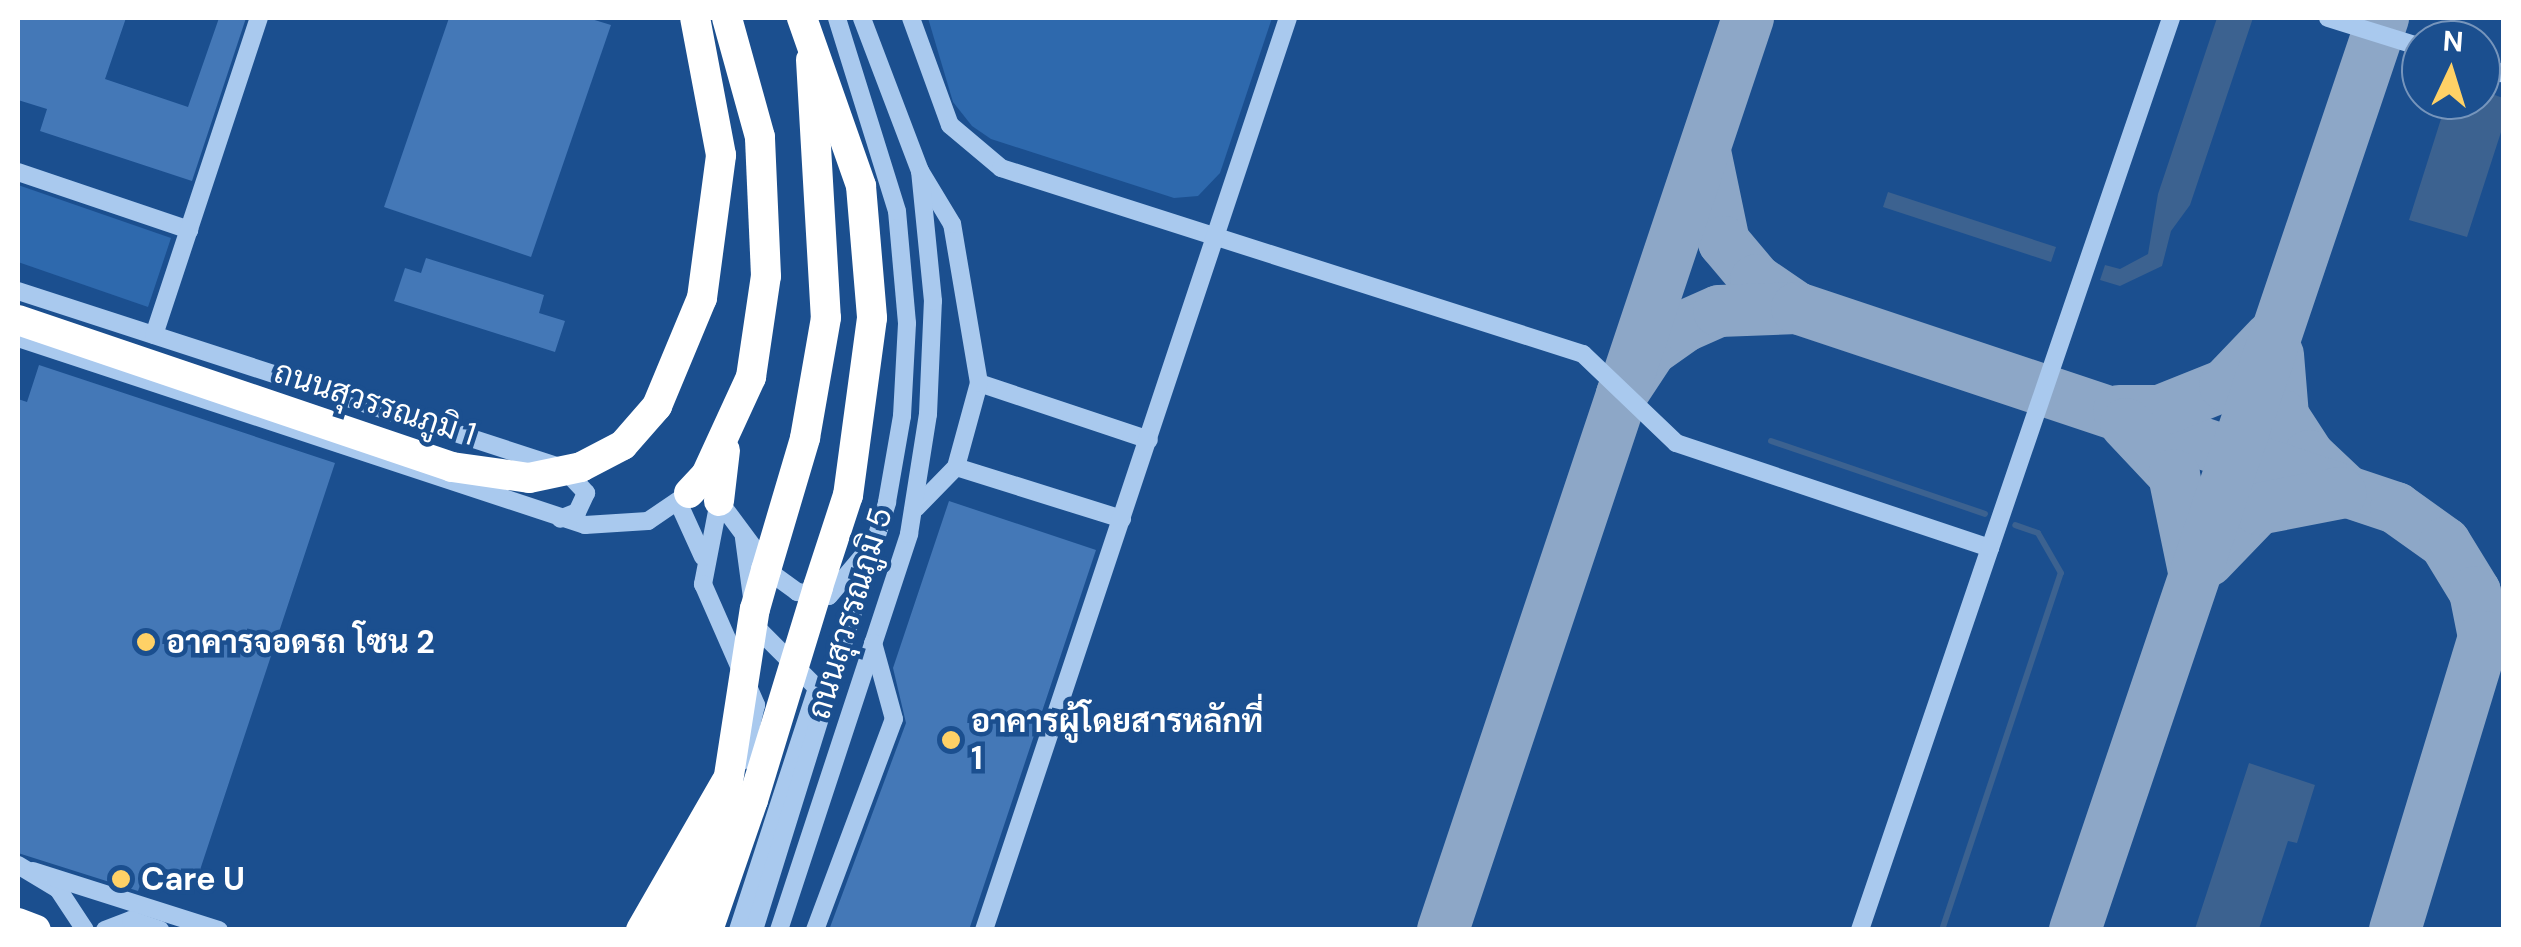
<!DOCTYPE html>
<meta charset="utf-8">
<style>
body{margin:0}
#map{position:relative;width:2521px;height:947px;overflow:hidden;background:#1b4f8f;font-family:"DM Sans",Sarabun,sans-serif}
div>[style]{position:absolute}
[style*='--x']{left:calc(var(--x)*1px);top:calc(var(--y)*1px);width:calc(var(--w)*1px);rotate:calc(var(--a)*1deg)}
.green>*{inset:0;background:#2e69ad}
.water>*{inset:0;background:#3c6290}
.stream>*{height:6px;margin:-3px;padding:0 3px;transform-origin:3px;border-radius:3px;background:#3c6290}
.taxiway>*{height:52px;margin:-26px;padding:0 26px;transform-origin:26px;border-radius:26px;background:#8da7c7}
.building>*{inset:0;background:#4478b7}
.minor>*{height:18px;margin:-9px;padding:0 9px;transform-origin:9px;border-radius:9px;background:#a9c9ee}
.highway>*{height:30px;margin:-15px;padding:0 15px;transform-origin:15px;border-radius:15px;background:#fff}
.highway-bridge>*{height:30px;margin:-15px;padding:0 15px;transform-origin:15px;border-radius:15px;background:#fff}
.dots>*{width:28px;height:28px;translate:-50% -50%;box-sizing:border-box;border:5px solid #1b4f8f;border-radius:50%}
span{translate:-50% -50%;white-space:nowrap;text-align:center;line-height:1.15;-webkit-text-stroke:9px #1b4f8f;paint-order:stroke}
.street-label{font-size:32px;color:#fff}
.poi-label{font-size:32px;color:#fff;font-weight:700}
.left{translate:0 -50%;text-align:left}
.frame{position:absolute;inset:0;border:20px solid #fff;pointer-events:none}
.north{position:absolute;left:2401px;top:20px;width:100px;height:100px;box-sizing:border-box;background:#1b4f8f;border:2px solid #7695bc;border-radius:50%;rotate:4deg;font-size:28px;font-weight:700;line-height:40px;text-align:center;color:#fff}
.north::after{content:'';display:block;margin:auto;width:35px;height:45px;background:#ffd166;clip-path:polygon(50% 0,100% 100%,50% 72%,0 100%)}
</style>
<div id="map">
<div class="green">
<i style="clip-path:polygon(928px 18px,1272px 18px,1220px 173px,1198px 196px,1174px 198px,991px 139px,972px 126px,953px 102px)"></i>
<i style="clip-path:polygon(18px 185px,171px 238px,148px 307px,18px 262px)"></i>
</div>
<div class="water">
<i style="clip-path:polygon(2217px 18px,2253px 18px,2190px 205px,2171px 231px,2162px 266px,2120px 286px,2100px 280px,2105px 265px,2120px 269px,2148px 254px,2158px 194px)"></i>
<i style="clip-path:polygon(2481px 90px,2503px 98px,2503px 126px,2467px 237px,2409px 220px,2447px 100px,2481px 100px)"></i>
<i style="clip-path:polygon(1888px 192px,2056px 247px,2051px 262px,1883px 207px)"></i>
<i style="clip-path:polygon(2249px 763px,2315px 785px,2297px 843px,2288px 841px,2259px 929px,2195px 929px)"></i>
</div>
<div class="stream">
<i style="--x:1771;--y:441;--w:226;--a:18.8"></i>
<i style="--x:1942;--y:930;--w:376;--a:-71.6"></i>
<i style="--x:2061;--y:573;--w:46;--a:-119.9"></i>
<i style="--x:2038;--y:533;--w:24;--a:-161"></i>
</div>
<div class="taxiway">
<i style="--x:1706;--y:156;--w:88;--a:78.2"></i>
<i style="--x:1724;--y:242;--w:50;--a:49.9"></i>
<i style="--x:1756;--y:280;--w:50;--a:34.3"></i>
<i style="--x:2278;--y:355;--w:61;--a:85.3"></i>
<i style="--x:2283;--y:416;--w:48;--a:57"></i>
<i style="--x:2309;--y:456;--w:47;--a:43.3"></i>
<i style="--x:1622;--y:394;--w:53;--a:-56.6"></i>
<i style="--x:1651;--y:350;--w:42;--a:-35.2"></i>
<i style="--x:1685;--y:326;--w:37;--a:-24"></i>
<i style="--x:1719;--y:311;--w:78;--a:-2.2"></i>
<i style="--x:1797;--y:308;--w:632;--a:18.46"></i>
<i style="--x:2396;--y:508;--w:60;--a:35.5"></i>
<i style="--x:2445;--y:543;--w:57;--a:58.5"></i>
<i style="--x:2475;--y:592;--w:46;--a:78.7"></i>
<i style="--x:2484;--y:637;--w:306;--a:106.9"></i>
<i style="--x:2119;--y:411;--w:41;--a:0"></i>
<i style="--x:2160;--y:411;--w:70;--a:-21.8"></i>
<i style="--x:2225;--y:385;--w:65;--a:-46.2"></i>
<i style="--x:2126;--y:424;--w:70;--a:46.7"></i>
<i style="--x:2174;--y:475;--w:99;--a:78.3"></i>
<i style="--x:2208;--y:561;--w:72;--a:-46.1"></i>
<i style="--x:2258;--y:509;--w:84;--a:-11"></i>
<i style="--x:1443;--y:930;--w:962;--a:-71.51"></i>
<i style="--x:2075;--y:930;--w:963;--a:-71.34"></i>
</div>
<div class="building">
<i style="clip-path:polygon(18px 18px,126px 18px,105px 79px,188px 107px,219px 18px,246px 18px,192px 181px,40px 131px,47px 109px,18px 100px)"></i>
<i style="clip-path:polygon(449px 18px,588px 18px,611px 25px,531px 257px,384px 207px)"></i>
<i style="clip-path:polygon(426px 258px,544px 295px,539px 313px,565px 321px,555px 352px,394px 301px,405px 268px,421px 273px)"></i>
<i style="clip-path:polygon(39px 365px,335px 463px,197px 879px,148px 863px,138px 891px,18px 853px,18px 399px,27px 402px)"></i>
<i style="clip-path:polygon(949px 501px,1096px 550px,969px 930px,829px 930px,906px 723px,893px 668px)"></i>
</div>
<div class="minor">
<i style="--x:911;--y:18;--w:114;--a:70"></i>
<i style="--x:950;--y:125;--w:67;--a:40.1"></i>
<i style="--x:1001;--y:168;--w:611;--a:17.72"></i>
<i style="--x:1583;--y:354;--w:129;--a:43.7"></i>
<i style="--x:1676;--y:443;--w:331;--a:18.5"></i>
<i style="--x:1990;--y:548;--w:404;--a:108.8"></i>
<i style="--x:2328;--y:18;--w:97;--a:17.3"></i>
<i style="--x:2481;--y:66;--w:24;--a:19"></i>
<i style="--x:18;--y:172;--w:181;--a:18.7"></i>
<i style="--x:18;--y:291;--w:573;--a:17.99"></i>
<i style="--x:563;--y:468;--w:34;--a:47"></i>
<i style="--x:586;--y:493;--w:21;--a:115"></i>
<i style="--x:577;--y:512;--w:18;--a:158"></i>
<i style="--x:154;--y:335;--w:334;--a:-71.7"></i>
<i style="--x:18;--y:338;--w:597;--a:18.25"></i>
<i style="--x:585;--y:525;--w:63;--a:-3.6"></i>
<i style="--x:648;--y:521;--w:50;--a:-34.3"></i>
<i style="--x:979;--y:383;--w:179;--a:18.5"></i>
<i style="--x:956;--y:467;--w:174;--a:17.4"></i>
<i style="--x:719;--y:501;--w:85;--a:100.9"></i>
<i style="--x:703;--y:584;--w:132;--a:66.3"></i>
<i style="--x:756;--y:705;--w:57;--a:103.3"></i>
<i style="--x:719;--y:501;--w:92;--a:53.4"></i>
<i style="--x:774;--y:575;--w:29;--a:36"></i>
<i style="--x:797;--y:592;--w:32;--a:7"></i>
<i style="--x:829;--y:596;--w:51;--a:-49.8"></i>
<i style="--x:679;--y:504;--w:58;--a:65.6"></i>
<i style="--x:916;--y:508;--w:57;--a:-45.7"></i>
<i style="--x:956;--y:467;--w:87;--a:-74.7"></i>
<i style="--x:979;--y:383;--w:161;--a:-99.6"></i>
<i style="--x:952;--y:224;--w:62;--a:-121.1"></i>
<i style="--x:1990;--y:548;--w:560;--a:-71.14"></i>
<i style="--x:18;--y:865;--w:47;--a:31"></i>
<i style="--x:58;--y:889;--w:49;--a:56.6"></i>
<i style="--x:33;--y:871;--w:195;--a:17.6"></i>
<i style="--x:105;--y:930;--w:28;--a:-21"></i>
<i style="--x:131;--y:920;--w:31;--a:19"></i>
<i style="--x:738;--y:930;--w:255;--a:-71.9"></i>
<i style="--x:817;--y:688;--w:86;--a:-135"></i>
<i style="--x:756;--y:627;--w:90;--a:-97.7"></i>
<i style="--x:754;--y:930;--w:448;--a:-72.7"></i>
<i style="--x:887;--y:502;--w:87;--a:-80.1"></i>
<i style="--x:902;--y:416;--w:93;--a:-86.9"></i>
<i style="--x:907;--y:323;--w:112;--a:-95.1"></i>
<i style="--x:897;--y:211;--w:202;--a:-107.3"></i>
<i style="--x:779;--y:930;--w:417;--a:-71.8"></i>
<i style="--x:909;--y:534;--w:121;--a:-81"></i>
<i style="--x:928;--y:414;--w:113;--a:-87.5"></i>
<i style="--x:933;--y:301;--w:131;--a:-95.7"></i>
<i style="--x:920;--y:171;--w:164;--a:-110.8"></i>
<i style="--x:815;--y:930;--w:225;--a:-69.5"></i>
<i style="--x:894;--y:719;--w:79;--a:-105.4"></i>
<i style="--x:984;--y:930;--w:961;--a:-71.57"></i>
</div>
<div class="highway">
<i style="--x:802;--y:18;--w:178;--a:70.6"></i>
<i style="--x:861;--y:186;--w:132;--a:85.2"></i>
<i style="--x:872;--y:318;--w:179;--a:97.7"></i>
<i style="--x:848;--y:495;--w:97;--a:108.1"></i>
<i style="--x:811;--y:60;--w:258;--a:86.7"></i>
<i style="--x:689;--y:493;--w:25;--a:-47"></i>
<i style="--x:706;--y:475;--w:108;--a:-65.3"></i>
<i style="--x:751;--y:377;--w:102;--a:-81.6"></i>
<i style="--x:766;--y:276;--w:139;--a:-92.5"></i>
<i style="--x:760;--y:137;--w:123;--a:-105.5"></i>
<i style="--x:719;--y:501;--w:51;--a:-83.3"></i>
<i style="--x:755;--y:609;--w:41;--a:-74.2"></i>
<i style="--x:18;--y:923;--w:19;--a:21"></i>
<i style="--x:641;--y:930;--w:171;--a:-60.1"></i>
<i style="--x:708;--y:930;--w:134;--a:-70.9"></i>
</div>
<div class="highway-bridge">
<i style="--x:18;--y:320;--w:458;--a:18.7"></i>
<i style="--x:452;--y:467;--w:78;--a:8.1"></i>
<i style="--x:529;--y:478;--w:53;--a:-11.9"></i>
<i style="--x:581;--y:467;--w:47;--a:-27.6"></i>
<i style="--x:623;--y:445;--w:52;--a:-48.9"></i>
<i style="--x:657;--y:406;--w:117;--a:-67.4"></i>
<i style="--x:702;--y:298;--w:144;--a:-82.4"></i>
<i style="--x:721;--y:155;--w:139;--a:-100.7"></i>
<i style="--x:766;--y:570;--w:138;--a:-73.5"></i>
<i style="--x:805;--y:438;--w:122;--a:-80.1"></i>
<i style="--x:665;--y:930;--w:64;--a:-63"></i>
<i style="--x:694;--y:873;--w:94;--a:-51.1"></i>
<i style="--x:753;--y:800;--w:223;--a:-73"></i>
<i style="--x:690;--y:930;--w:69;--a:-68.7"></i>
<i style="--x:715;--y:866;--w:260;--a:-81.2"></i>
</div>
<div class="dots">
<i style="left:146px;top:642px;background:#ffd166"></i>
<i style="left:951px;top:740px;background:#ffd166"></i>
<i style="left:121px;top:879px;background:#ffd166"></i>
</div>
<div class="street-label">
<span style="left:375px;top:403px;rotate:18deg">ถนนสุวรรณภูมิ 1</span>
<span style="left:850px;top:613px;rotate:-73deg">ถนนสุวรรณภูมิ 5</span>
</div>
<div class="poi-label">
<span class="left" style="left:166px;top:642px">อาคารจอดรถ โซน 2</span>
<span class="left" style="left:971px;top:740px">อาคารผู้โดยสารหลักที่<br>1</span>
<span class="left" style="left:141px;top:879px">Care U</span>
</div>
<div class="frame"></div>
<div class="north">N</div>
</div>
